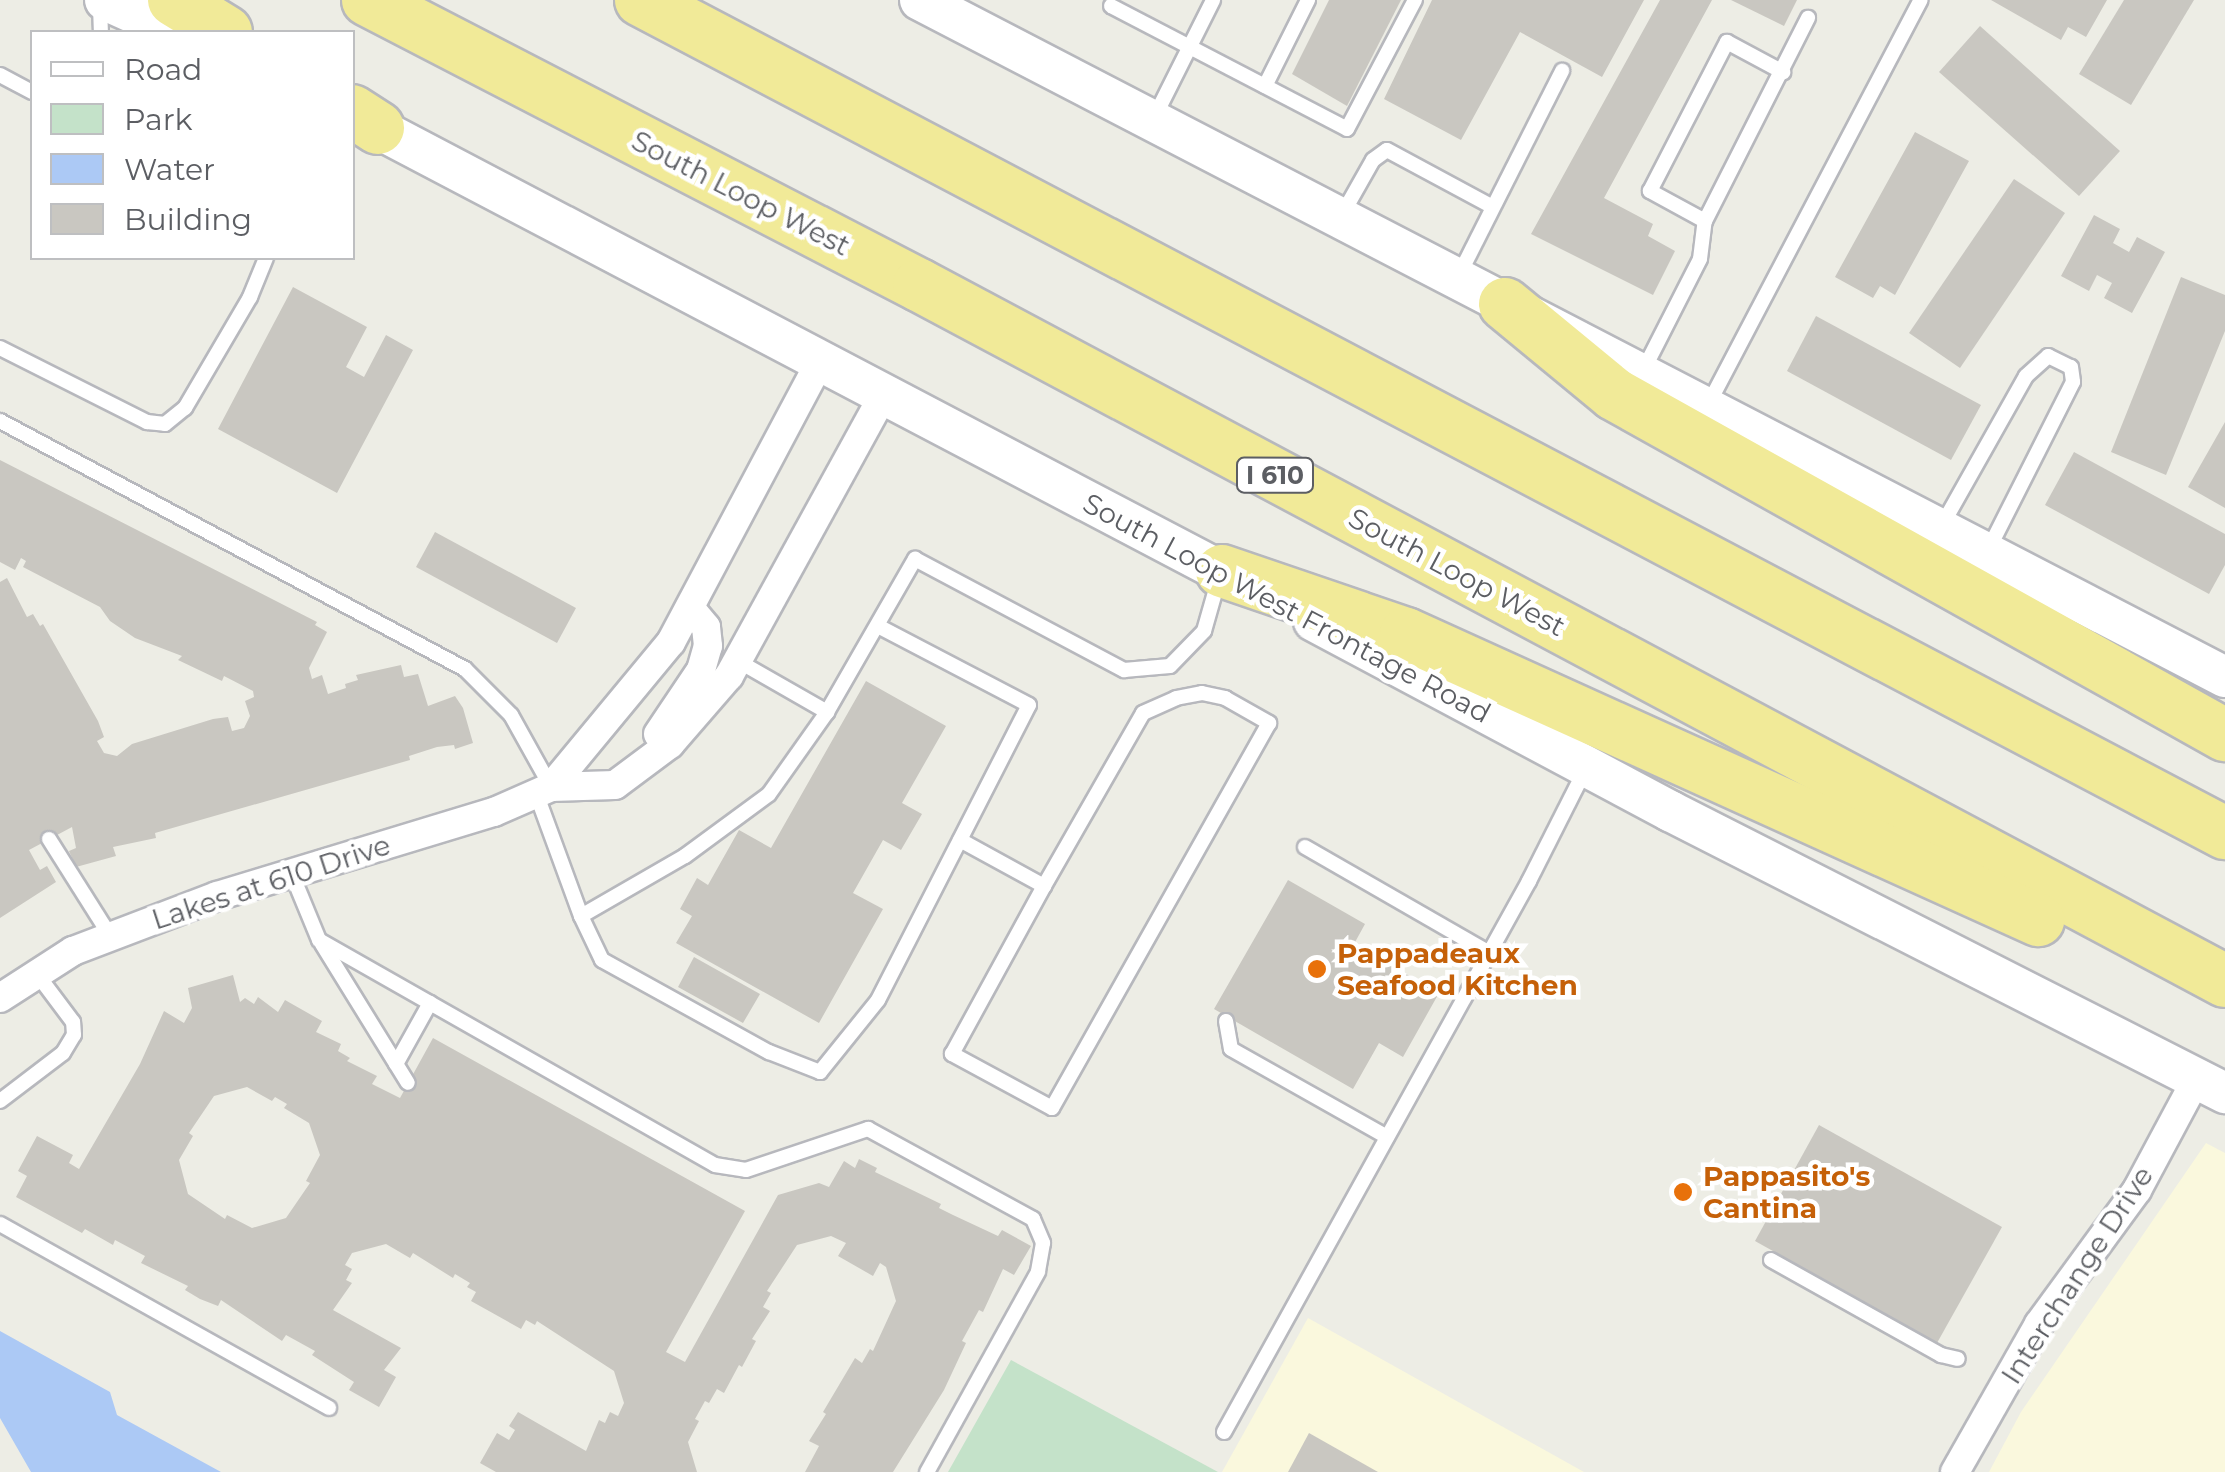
<!DOCTYPE html>
<style>
body{margin:0}
#map{position:relative;width:2225px;height:1472px;overflow:hidden;background:#edede5;font-family:Montserrat,sans-serif}
div>[style]{position:absolute}
[style*='--x']{left:calc(var(--x)*1px);top:calc(var(--y)*1px);width:calc(var(--w)*1px);rotate:calc(var(--a)*1deg)}
.commercial>*{inset:0;background:#faf8dd}
.green>*{inset:0;background:#c4e2c9}
.water>*{inset:0;background:#acc9f5}
.building>*{inset:0;background:#c9c7c1}
.roads{filter:drop-shadow(2px 0 #b7b8bd) drop-shadow(-2px 0 #b7b8bd) drop-shadow(0 2px #b7b8bd) drop-shadow(0 -2px #b7b8bd)}
.lane>*{height:14px;margin:-7px;padding:0 7px;transform-origin:7px;border-radius:7px;background:#fff}
.street>*{height:28px;margin:-14px;padding:0 14px;transform-origin:14px;border-radius:14px;background:#fff}
.secondary>*{height:40px;margin:-20px;padding:0 20px;transform-origin:20px;border-radius:20px;background:#fff}
.highway>*{height:52px;margin:-26px;padding:0 26px;transform-origin:26px;border-radius:26px;background:#f1ea98}
.dots>*{width:28px;height:28px;translate:-50% -50%;box-sizing:border-box;border:5px solid #fff;border-radius:50%}
span{translate:-50% -50%;white-space:nowrap;text-align:center;line-height:1.15;-webkit-text-stroke:9px #fff;paint-order:stroke}
.shield-label span{padding:2px 8px;background:#fff;border:2px solid;border-radius:8px;-webkit-text-stroke-width:0}
.shield-label{font-size:25px;color:#5c5e63;font-weight:700}
.street-label{font-size:28px;color:#5c5e63}
.food-label{font-size:28px;color:#c56008;font-weight:700}
.left{translate:0 -50%;text-align:left}
.legend{position:absolute;left:30px;top:30px;width:325px;height:230px;box-sizing:border-box;background:#fff;border:2px solid #bebfc1;margin:0;padding:12px 18px;list-style:none;font-size:30px;color:#5c5e63}
.legend li{display:flex;align-items:center;gap:20px;height:50px}
.legend b{width:50px;border:2px solid #bebfc1}
</style>
<div id="map">
<div class="commercial">
<i style="clip-path:polygon(2206px 1143px,2225px 1153px,2225px 1472px,1989px 1472px,2021px 1412px)"></i>
<i style="clip-path:polygon(1308px 1318px,1584px 1472px,1222px 1472px)"></i>
</div>
<div class="green">
<i style="clip-path:polygon(1011px 1360px,1218px 1472px,948px 1472px)"></i>
</div>
<div class="water">
<i style="clip-path:polygon(0 1331px,110px 1392px,117px 1415px,221px 1472px,31px 1472px,0 1418px)"></i>
</div>
<div class="building">
<i style="clip-path:polygon(1329px 0,1401px 0,1347px 106px,1292px 74px)"></i>
<i style="clip-path:polygon(1432px 0,1644px 0,1602px 77px,1520px 32px,1461px 140px,1384px 99px)"></i>
<i style="clip-path:polygon(1660px 0,1712px 0,1604px 198px,1653px 224px,1648px 236px,1675px 251px,1653px 295px,1531px 234px)"></i>
<i style="clip-path:polygon(1731px 0,1797px 0,1784px 26px)"></i>
<i style="clip-path:polygon(1991px 0,2107px 0,2086px 37px,2068px 27px,2061px 40px)"></i>
<i style="clip-path:polygon(2124px 0,2194px 0,2131px 105px,2079px 74px)"></i>
<i style="clip-path:polygon(1980px 26px,2120px 151px,2079px 196px,1939px 72px)"></i>
<i style="clip-path:polygon(1915px 132px,1969px 161px,1895px 295px,1880px 286px,1873px 298px,1835px 277px)"></i>
<i style="clip-path:polygon(2014px 179px,2065px 213px,1960px 368px,1909px 333px)"></i>
<i style="clip-path:polygon(2094px 215px,2120px 229px,2113px 243px,2129px 252px,2137px 237px,2165px 252px,2132px 313px,2104px 298px,2112px 283px,2097px 275px,2089px 291px,2061px 276px)"></i>
<i style="clip-path:polygon(2181px 277px,2225px 295px,2225px 331px,2166px 475px,2111px 452px)"></i>
<i style="clip-path:polygon(293px 287px,367px 327px,346px 367px,364px 377px,386px 335px,413px 350px,337px 493px,218px 429px)"></i>
<i style="clip-path:polygon(1816px 316px,1981px 405px,1951px 460px,1787px 371px)"></i>
<i style="clip-path:polygon(2225px 422px,2225px 508px,2188px 487px)"></i>
<i style="clip-path:polygon(2074px 452px,2225px 534px,2225px 565px,2209px 594px,2045px 505px)"></i>
<i style="clip-path:polygon(0 460px,317px 622px,315px 625px,327px 632px,309px 668px,312px 679px,322px 675px,328px 694px,346px 688px,345px 684px,358px 680px,356px 675px,401px 665px,404px 677px,418px 674px,428px 706px,455px 696px,463px 708px,473px 743px,455px 749px,454px 745px,437px 747px,409px 756px,410px 760px,155px 833px,156px 838px,113px 847px,116px 856px,76px 867px,69px 851px,76px 848px,72px 827px,29px 850px,40px 870px,47px 866px,56px 882px,0 918px,0 582px,7px 578px,27px 617px,33px 614px,40px 626px,43px 624px,98px 721px,104px 737px,97px 741px,104px 753px,117px 756px,132px 744px,213px 719px,228px 717px,232px 731px,244px 728px,250px 716px,245px 701px,254px 697px,253px 691px,224px 676px,222px 681px,178px 660px,182px 656px,135px 638px,110px 621px,100px 607px,23px 567px,26px 561px,21px 558px,15px 570px,0 562px)"></i>
<i style="clip-path:polygon(435px 532px,576px 608px,557px 643px,416px 567px)"></i>
<i style="clip-path:polygon(866px 681px,946px 726px,902px 803px,922px 814px,901px 850px,883px 840px,853px 893px,883px 909px,819px 1023px,676px 943px,692px 916px,680px 909px,697px 878px,708px 885px,739px 830px,771px 848px)"></i>
<i style="clip-path:polygon(1288px 880px,1365px 924px,1354px 944px,1439px 993px,1403px 1057px,1379px 1043px,1353px 1089px,1214px 1009px)"></i>
<i style="clip-path:polygon(694px 957px,760px 994px,743px 1023px,678px 987px)"></i>
<i style="clip-path:polygon(evenodd,233px 975px,240px 1002px,245px 998px,254px 1004px,258px 997px,278px 1012px,285px 1000px,322px 1021px,316px 1032px,341px 1044px,338px 1051px,350px 1058px,347px 1061px,377px 1076px,372px 1084px,400px 1098px,433px 1038px,745px 1211px,666px 1352px,685px 1362px,778px 1195px,819px 1183px,829px 1187px,844px 1161px,855px 1168px,859px 1159px,877px 1168px,875px 1172px,941px 1204px,939px 1208px,953px 1215px,998px 1236px,1002px 1230px,1031px 1246px,1014px 1275px,1003px 1269px,983px 1312px,979px 1310px,962px 1341px,966px 1343px,944px 1390px,893px 1472px,805px 1472px,819px 1446px,809px 1441px,826px 1414px,823px 1412px,855px 1358px,862px 1363px,870px 1349px,873px 1351px,896px 1301px,886px 1267px,880px 1263px,873px 1276px,838px 1256px,846px 1243px,831px 1236px,797px 1245px,767px 1291px,771px 1293px,763px 1307px,770px 1311px,752px 1339px,756px 1341px,742px 1367px,739px 1365px,724px 1393px,717px 1389px,709px 1403px,705px 1401px,695px 1419px,699px 1421px,688px 1442px,697px 1472px,496px 1472px,480px 1463px,497px 1433px,509px 1440px,515px 1430px,509px 1426px,518px 1412px,586px 1451px,599px 1420px,605px 1423px,610px 1412px,618px 1416px,624px 1403px,614px 1371px,537px 1321px,535px 1325px,526px 1320px,521px 1329px,471px 1301px,476px 1292px,467px 1287px,470px 1283px,455px 1274px,453px 1278px,413px 1253px,410px 1258px,386px 1244px,352px 1253px,345px 1265px,352px 1269px,346px 1280px,352px 1283px,333px 1310px,401px 1348px,384px 1370px,396px 1377px,379px 1407px,349px 1390px,354px 1382px,312px 1355px,315px 1351px,286px 1335px,282px 1341px,221px 1300px,218px 1306px,200px 1299px,185px 1290px,188px 1286px,141px 1263px,145px 1256px,115px 1240px,113px 1245px,85px 1229px,82px 1233px,16px 1197px,27px 1176px,18px 1171px,37px 1136px,73px 1155px,69px 1163px,79px 1169px,140px 1064px,164px 1011px,184px 1023px,192px 1008px,188px 988px,233px 975px,247px 1087px,272px 1101px,275px 1097px,287px 1104px,284px 1108px,309px 1123px,320px 1155px,306px 1181px,310px 1183px,286px 1218px,252px 1228px,227px 1215px,225px 1219px,188px 1194px,179px 1160px,193px 1136px,189px 1133px,214px 1096px,247px 1087px)"></i>
<i style="clip-path:polygon(1819px 1125px,2002px 1227px,1937px 1343px,1755px 1241px)"></i>
<i style="clip-path:polygon(1309px 1433px,1378px 1472px,1288px 1472px)"></i>
</div>
<div class="roads">
<div class="lane">
<i style="--x:100;--y:6;--w:26;--a:88"></i>
<i style="--x:1111;--y:6;--w:266;--a:27.5"></i>
<i style="--x:1347;--y:129;--w:146;--a:-62.2"></i>
<i style="--x:0;--y:75;--w:36;--a:28"></i>
<i style="--x:1265;--y:86;--w:96;--a:-63.4"></i>
<i style="--x:1155;--y:116;--w:130;--a:-63.4"></i>
<i style="--x:1343;--y:213;--w:61;--a:-60.5"></i>
<i style="--x:1373;--y:160;--w:17;--a:-36"></i>
<i style="--x:1387;--y:150;--w:120;--a:28.3"></i>
<i style="--x:1705;--y:221;--w:63;--a:-151.4"></i>
<i style="--x:1650;--y:191;--w:168;--a:-62.7"></i>
<i style="--x:1727;--y:42;--w:64;--a:28.2"></i>
<i style="--x:1459;--y:275;--w:229;--a:-63.2"></i>
<i style="--x:0;--y:348;--w:165;--a:26.7"></i>
<i style="--x:147;--y:422;--w:18;--a:6"></i>
<i style="--x:165;--y:424;--w:26;--a:-39"></i>
<i style="--x:185;--y:408;--w:129;--a:-59.6"></i>
<i style="--x:250;--y:297;--w:42;--a:-67.7"></i>
<i style="--x:1644;--y:369;--w:123;--a:-63"></i>
<i style="--x:1700;--y:259;--w:38;--a:-83"></i>
<i style="--x:1705;--y:221;--w:228;--a:-63.1"></i>
<i style="--x:1709;--y:403;--w:455;--a:-62.3"></i>
<i style="--x:0;--y:421;--w:527;--a:28.07"></i>
<i style="--x:465;--y:669;--w:65;--a:45"></i>
<i style="--x:511;--y:715;--w:82;--a:60.9"></i>
<i style="--x:1941;--y:527;--w:173;--a:-60.6"></i>
<i style="--x:2026;--y:376;--w:30;--a:-42"></i>
<i style="--x:2048;--y:356;--w:25;--a:26"></i>
<i style="--x:2071;--y:367;--w:15;--a:82"></i>
<i style="--x:2073;--y:382;--w:191;--a:116.8"></i>
<i style="--x:738;--y:661;--w:103;--a:29.8"></i>
<i style="--x:827;--y:712;--w:177;--a:-60.1"></i>
<i style="--x:915;--y:559;--w:237;--a:28"></i>
<i style="--x:1124;--y:670;--w:46;--a:-5"></i>
<i style="--x:1170;--y:666;--w:49;--a:-45.8"></i>
<i style="--x:1204;--y:631;--w:51;--a:-74.1"></i>
<i style="--x:536;--y:793;--w:131;--a:69.9"></i>
<i style="--x:581;--y:916;--w:120;--a:-30"></i>
<i style="--x:685;--y:856;--w:104;--a:-36.4"></i>
<i style="--x:769;--y:794;--w:100;--a:-54.7"></i>
<i style="--x:49;--y:839;--w:116;--a:57.7"></i>
<i style="--x:960;--y:840;--w:96;--a:28.7"></i>
<i style="--x:1044;--y:886;--w:199;--a:-60.2"></i>
<i style="--x:1143;--y:713;--w:36;--a:-24"></i>
<i style="--x:1176;--y:698;--w:26;--a:-11"></i>
<i style="--x:1202;--y:693;--w:24;--a:12"></i>
<i style="--x:1225;--y:698;--w:51;--a:29.6"></i>
<i style="--x:1269;--y:723;--w:442;--a:119.4"></i>
<i style="--x:1052;--y:1108;--w:114;--a:-151.6"></i>
<i style="--x:952;--y:1054;--w:192;--a:-61.3"></i>
<i style="--x:1305;--y:847;--w:212;--a:29.9"></i>
<i style="--x:291;--y:872;--w:74;--a:67.6"></i>
<i style="--x:319;--y:940;--w:455;--a:29.6"></i>
<i style="--x:715;--y:1165;--w:31;--a:9"></i>
<i style="--x:746;--y:1170;--w:129;--a:-18.6"></i>
<i style="--x:868;--y:1129;--w:188;--a:28.6"></i>
<i style="--x:1033;--y:1219;--w:26;--a:67"></i>
<i style="--x:1043;--y:1243;--w:29;--a:100"></i>
<i style="--x:1038;--y:1272;--w:229;--a:119"></i>
<i style="--x:581;--y:916;--w:49;--a:64.5"></i>
<i style="--x:602;--y:960;--w:191;--a:28.9"></i>
<i style="--x:769;--y:1052;--w:55;--a:21.4"></i>
<i style="--x:820;--y:1072;--w:92;--a:-51.1"></i>
<i style="--x:878;--y:1000;--w:331;--a:-62.9"></i>
<i style="--x:1029;--y:705;--w:170;--a:-152.4"></i>
<i style="--x:322;--y:944;--w:163;--a:58.3"></i>
<i style="--x:1226;--y:1021;--w:28;--a:80"></i>
<i style="--x:1231;--y:1049;--w:179;--a:29.4"></i>
<i style="--x:396;--y:1064;--w:70;--a:-60.9"></i>
<i style="--x:0;--y:1101;--w:79;--a:-37.3"></i>
<i style="--x:63;--y:1053;--w:21;--a:-59"></i>
<i style="--x:74;--y:1035;--w:13;--a:-94"></i>
<i style="--x:73;--y:1022;--w:60;--a:-126.9"></i>
<i style="--x:0;--y:1224;--w:377;--a:29.2"></i>
<i style="--x:1771;--y:1260;--w:195;--a:29.2"></i>
<i style="--x:1941;--y:1355;--w:17;--a:13"></i>
<i style="--x:1224;--y:1432;--w:630;--a:-61.03"></i>
<i style="--x:1529;--y:881;--w:127;--a:-63.2"></i>
</div>
<div class="street">
<i style="--x:658;--y:734;--w:77;--a:-56.1"></i>
<i style="--x:701;--y:670;--w:25;--a:-74"></i>
<i style="--x:708;--y:646;--w:19;--a:-96"></i>
<i style="--x:706;--y:627;--w:25;--a:-130"></i>
<i style="--x:551;--y:787;--w:188;--a:-50.4"></i>
<i style="--x:671;--y:642;--w:317;--a:-62"></i>
<i style="--x:0;--y:998;--w:87;--a:-32.8"></i>
<i style="--x:73;--y:951;--w:154;--a:-20.9"></i>
<i style="--x:217;--y:896;--w:289;--a:-16.9"></i>
<i style="--x:494;--y:812;--w:62;--a:-23.7"></i>
<i style="--x:551;--y:787;--w:64;--a:-1.8"></i>
<i style="--x:615;--y:785;--w:69;--a:-36.7"></i>
<i style="--x:670;--y:744;--w:90;--a:-49.1"></i>
<i style="--x:729;--y:676;--w:320;--a:-61.2"></i>
<i style="--x:1955;--y:1472;--w:170;--a:-60.4"></i>
<i style="--x:2039;--y:1324;--w:166;--a:-53.8"></i>
<i style="--x:2137;--y:1190;--w:127;--a:-61.8"></i>
</div>
<div class="secondary">
<i style="--x:105;--y:0;--w:78;--a:24.3"></i>
<i style="--x:920;--y:0;--w:1470;--a:27.42"></i>
<i style="--x:354;--y:116;--w:1006;--a:27.71"></i>
<i style="--x:1314;--y:621;--w:404;--a:28.1"></i>
<i style="--x:1670;--y:811;--w:623;--a:26.94"></i>
</div>
<div class="highway">
<i style="--x:174;--y:0;--w:61;--a:31.6"></i>
<i style="--x:368;--y:0;--w:620;--a:27.35"></i>
<i style="--x:919;--y:285;--w:1480;--a:28.05"></i>
<i style="--x:641;--y:0;--w:1790;--a:27.74"></i>
<i style="--x:352;--y:111;--w:31;--a:33"></i>
<i style="--x:1505;--y:304;--w:141;--a:39.5"></i>
<i style="--x:1614;--y:394;--w:700;--a:29.17"></i>
<i style="--x:1222;--y:571;--w:194;--a:18.9"></i>
<i style="--x:1406;--y:634;--w:694;--a:24.35"></i>
</div>
</div>
<div class="dots">
<i style="left:1317px;top:969px;background:#e8710a"></i>
<i style="left:1683px;top:1192px;background:#e8710a"></i>
</div>
<div class="shield-label">
<span style="left:1275px;top:475px">I 610</span>
</div>
<div class="street-label">
<span style="left:741px;top:193px;rotate:27deg">South Loop West</span>
<span style="left:1457px;top:572px;rotate:28deg">South Loop West</span>
<span style="left:1287px;top:608px;rotate:28deg">South Loop West Frontage Road</span>
<span style="left:271px;top:882px;rotate:-18deg">Lakes at 610 Drive</span>
<span style="left:2077px;top:1275px;rotate:-57deg">Interchange Drive</span>
</div>
<div class="food-label">
<span class="left" style="left:1337px;top:969px">Pappadeaux<br>Seafood Kitchen</span>
<span class="left" style="left:1703px;top:1192px">Pappasito's<br>Cantina</span>
</div>
<ul class="legend">
<li><b style="height:12px;background:#fff"></b>Road</li>
<li><b style="height:28px;background:#c4e2c9"></b>Park</li>
<li><b style="height:28px;background:#acc9f5"></b>Water</li>
<li><b style="height:28px;background:#c9c7c1"></b>Building</li>
</ul>
</div>
